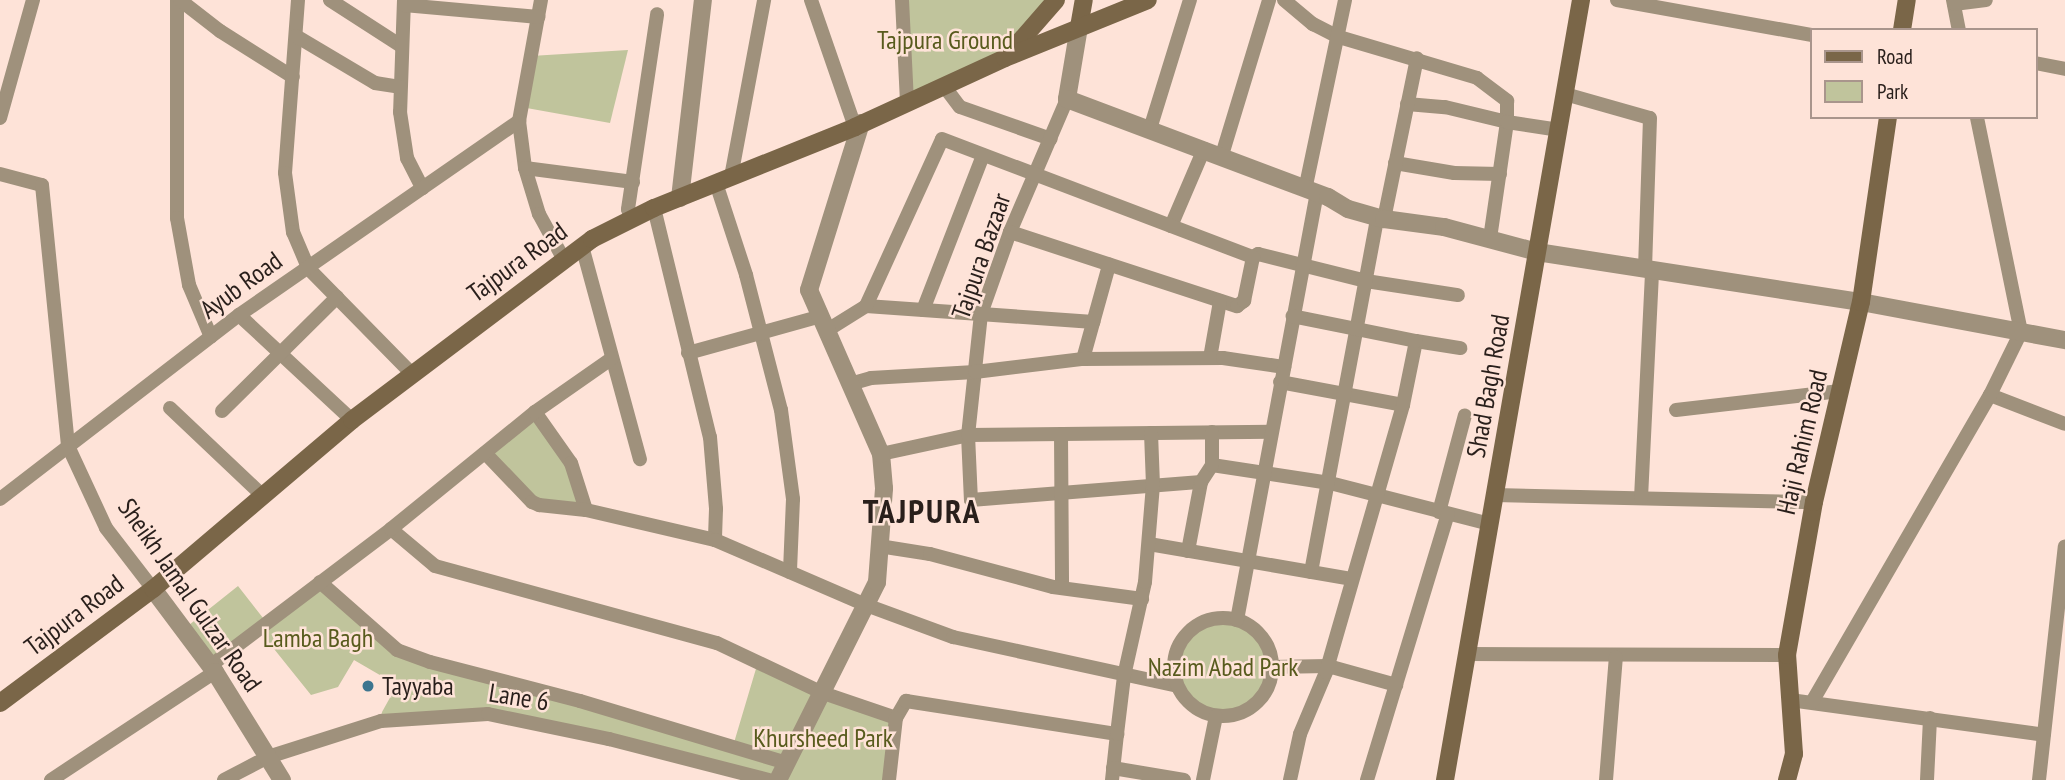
<!DOCTYPE html>
<style>
body{margin:0}
#map{position:relative;width:2065px;height:780px;overflow:hidden;background:#fee3d8;font-family:"PT Sans Narrow",sans-serif}
div>[style]{position:absolute}
[style*='--x']{left:calc(var(--x)*1px);top:calc(var(--y)*1px);width:calc(var(--w)*1px);rotate:calc(var(--a)*1deg)}
.green>*{inset:0;background:#c0c49c}
.round{border-radius:50%}
.minor>*{height:14px;margin:-7px;padding:0 7px;transform-origin:7px;border-radius:7px;background:#9f917c}
.minor>.ring{margin:-7px;padding:0;box-sizing:content-box;background:none;border:14px solid #9f917c;border-radius:50%}
.tertiary>*{height:18px;margin:-9px;padding:0 9px;transform-origin:9px;border-radius:9px;background:#9f917c}
.secondary>*{height:18px;margin:-9px;padding:0 9px;transform-origin:9px;border-radius:9px;background:#7a6648}
.dots>*{width:19px;height:19px;translate:-50% -50%;box-sizing:border-box;border:4px solid #fee3d8;border-radius:50%}
span{translate:-50% -50%;white-space:nowrap;text-align:center;line-height:1.15;-webkit-text-stroke:5px #fee3d8;paint-order:stroke}
.park-label{font-size:26px;color:#585b1d}
.street-label{font-size:26px;color:#291f1b}
.poi-label{font-size:26px;color:#291f1b}
.left{translate:0 -50%;text-align:left}
.district-label{font-size:33px;color:#291f1b;font-weight:700;letter-spacing:2px}
.legend{position:absolute;left:1810px;top:28px;width:228px;height:91px;box-sizing:border-box;background:#fee3d8;border:2px solid #a9958c;margin:0;padding:9px 12px;list-style:none;font-size:21px;color:#291f1b}
.legend li{display:flex;align-items:center;gap:14px;height:35px}
.legend b{width:35px;border:2px solid #a9958c}
</style>
<div id="map">
<div class="green">
<i style="clip-path:polygon(902px 0,1048px 0,984px 66px,907px 103px)"></i>
<i style="clip-path:polygon(628px 50px,610px 123px,521px 107px,531px 56px)"></i>
<i style="clip-path:polygon(535px 412px,571px 463px,586px 510px,539px 505px,485px 453px)"></i>
<i style="clip-path:polygon(320px 582px,397px 650px,733px 746px,758px 662px,896px 718px,889px 780px,769px 780px,488px 714px,381px 721px,382px 712px,397px 685px,354px 660px,338px 687px,311px 695px,258px 629px,216px 661px,189px 625px,238px 586px,267px 623px)"></i>
<i class="round" style="left:1174px;top:618px;width:98px;height:98px"></i>
</div>
<div class="minor">
<i style="--x:177;--y:0;--w:218;--a:90"></i>
<i style="--x:177;--y:218;--w:68;--a:79.8"></i>
<i style="--x:189;--y:285;--w:56;--a:67.1"></i>
<i style="--x:180;--y:0;--w:51;--a:37.8"></i>
<i style="--x:220;--y:31;--w:86;--a:32.2"></i>
<i style="--x:298;--y:0;--w:173;--a:94.3"></i>
<i style="--x:285;--y:173;--w:60;--a:82.3"></i>
<i style="--x:293;--y:232;--w:39;--a:67"></i>
<i style="--x:308;--y:268;--w:148;--a:45.5"></i>
<i style="--x:330;--y:0;--w:85;--a:32.9"></i>
<i style="--x:404;--y:0;--w:112;--a:92"></i>
<i style="--x:400;--y:112;--w:47;--a:81.3"></i>
<i style="--x:407;--y:158;--w:34;--a:63"></i>
<i style="--x:541;--y:0;--w:123;--a:100.3"></i>
<i style="--x:519;--y:121;--w:47;--a:82.7"></i>
<i style="--x:525;--y:168;--w:48;--a:73.1"></i>
<i style="--x:539;--y:214;--w:50;--a:61.4"></i>
<i style="--x:811;--y:0;--w:134;--a:70.9"></i>
<i style="--x:902;--y:0;--w:103;--a:87.2"></i>
<i style="--x:1284;--y:0;--w:38;--a:40"></i>
<i style="--x:1313;--y:24;--w:29;--a:27"></i>
<i style="--x:1339;--y:37;--w:144;--a:16.5"></i>
<i style="--x:1477;--y:78;--w:38;--a:37"></i>
<i style="--x:1507;--y:101;--w:21;--a:90"></i>
<i style="--x:1507;--y:122;--w:118;--a:98.3"></i>
<i style="--x:1617;--y:0;--w:197;--a:10.2"></i>
<i style="--x:1953;--y:0;--w:31;--a:79"></i>
<i style="--x:1954;--y:4;--w:32;--a:-7"></i>
<i style="--x:404;--y:5;--w:135;--a:5.1"></i>
<i style="--x:296;--y:36;--w:92;--a:30.7"></i>
<i style="--x:375;--y:83;--w:25;--a:9"></i>
<i style="--x:2035;--y:63;--w:31;--a:11"></i>
<i style="--x:944;--y:86;--w:26;--a:53"></i>
<i style="--x:960;--y:107;--w:96;--a:19.4"></i>
<i style="--x:1565;--y:94;--w:88;--a:15.8"></i>
<i style="--x:1650;--y:118;--w:151;--a:91.9"></i>
<i style="--x:1067;--y:99;--w:145;--a:113.2"></i>
<i style="--x:1010;--y:232;--w:87;--a:109.5"></i>
<i style="--x:981;--y:314;--w:122;--a:96.1"></i>
<i style="--x:968;--y:435;--w:65;--a:87.4"></i>
<i style="--x:971;--y:500;--w:231;--a:-4.5"></i>
<i style="--x:1407;--y:104;--w:38;--a:5"></i>
<i style="--x:1445;--y:107;--w:64;--a:13.6"></i>
<i style="--x:1507;--y:122;--w:53;--a:8.7"></i>
<i style="--x:0;--y:118;--w:123;--a:-74.4"></i>
<i style="--x:1150;--y:129;--w:135;--a:-72.8"></i>
<i style="--x:1222;--y:155;--w:162;--a:-73.1"></i>
<i style="--x:1395;--y:163;--w:60;--a:9.6"></i>
<i style="--x:1454;--y:173;--w:46;--a:1.2"></i>
<i style="--x:525;--y:168;--w:109;--a:7.4"></i>
<i style="--x:0;--y:174;--w:43;--a:14.7"></i>
<i style="--x:42;--y:185;--w:262;--a:84.3"></i>
<i style="--x:68;--y:446;--w:90;--a:65.1"></i>
<i style="--x:106;--y:528;--w:77;--a:52.4"></i>
<i style="--x:731;--y:177;--w:180;--a:-79.4"></i>
<i style="--x:716;--y:183;--w:97;--a:71.9"></i>
<i style="--x:746;--y:275;--w:139;--a:75.5"></i>
<i style="--x:781;--y:410;--w:90;--a:82.3"></i>
<i style="--x:793;--y:499;--w:73;--a:92.4"></i>
<i style="--x:1305;--y:190;--w:194;--a:-78.1"></i>
<i style="--x:654;--y:208;--w:236;--a:76.3"></i>
<i style="--x:710;--y:437;--w:72;--a:85.2"></i>
<i style="--x:716;--y:509;--w:31;--a:92"></i>
<i style="--x:631;--y:219;--w:10;--a:-107"></i>
<i style="--x:628;--y:209;--w:197;--a:-81.5"></i>
<i style="--x:1384;--y:219;--w:164;--a:-78.4"></i>
<i style="--x:1171;--y:226;--w:84;--a:-66.8"></i>
<i style="--x:1010;--y:232;--w:239;--a:18.1"></i>
<i style="--x:1237;--y:306;--w:9;--a:-36"></i>
<i style="--x:1244;--y:301;--w:45;--a:-78.4"></i>
<i style="--x:1253;--y:257;--w:6;--a:-31"></i>
<i style="--x:1258;--y:254;--w:111;--a:14"></i>
<i style="--x:1366;--y:281;--w:93;--a:8.7"></i>
<i style="--x:582;--y:246;--w:221;--a:74.8"></i>
<i style="--x:866;--y:306;--w:228;--a:4"></i>
<i style="--x:923;--y:310;--w:166;--a:-68.8"></i>
<i style="--x:239;--y:315;--w:154;--a:42.9"></i>
<i style="--x:826;--y:331;--w:47;--a:-32"></i>
<i style="--x:866;--y:306;--w:183;--a:-65.5"></i>
<i style="--x:942;--y:139;--w:333;--a:20.8"></i>
<i style="--x:1416;--y:341;--w:45;--a:9"></i>
<i style="--x:688;--y:353;--w:138;--a:-15.5"></i>
<i style="--x:1210;--y:358;--w:58;--a:-80"></i>
<i style="--x:1083;--y:359;--w:98;--a:-74.5"></i>
<i style="--x:1280;--y:382;--w:125;--a:10.6"></i>
<i style="--x:850;--y:384;--w:22;--a:-16"></i>
<i style="--x:871;--y:378;--w:104;--a:-3.3"></i>
<i style="--x:975;--y:372;--w:109;--a:-6.9"></i>
<i style="--x:1083;--y:359;--w:140;--a:-0.4"></i>
<i style="--x:1223;--y:358;--w:62;--a:8.4"></i>
<i style="--x:1990;--y:395;--w:80;--a:21.1"></i>
<i style="--x:170;--y:408;--w:127;--a:43.4"></i>
<i style="--x:1676;--y:410;--w:165;--a:-6.6"></i>
<i style="--x:222;--y:411;--w:162;--a:-44.7"></i>
<i style="--x:535;--y:412;--w:62;--a:54.8"></i>
<i style="--x:571;--y:463;--w:49;--a:72.3"></i>
<i style="--x:1061;--y:434;--w:154;--a:89.6"></i>
<i style="--x:485;--y:453;--w:68;--a:46.2"></i>
<i style="--x:532;--y:502;--w:8;--a:23"></i>
<i style="--x:539;--y:505;--w:47;--a:6.1"></i>
<i style="--x:586;--y:510;--w:132;--a:13.1"></i>
<i style="--x:715;--y:540;--w:164;--a:23.3"></i>
<i style="--x:866;--y:605;--w:93;--a:20.2"></i>
<i style="--x:953;--y:637;--w:229;--a:12.3"></i>
<i style="--x:881;--y:454;--w:89;--a:-12.3"></i>
<i style="--x:968;--y:435;--w:303;--a:-0.6"></i>
<i style="--x:1212;--y:465;--w:119;--a:8.7"></i>
<i style="--x:1330;--y:483;--w:165;--a:14.4"></i>
<i style="--x:1495;--y:495;--w:319;--a:1.3"></i>
<i style="--x:1641;--y:498;--w:228;--a:-87.2"></i>
<i style="--x:0;--y:499;--w:302;--a:-37.6"></i>
<i style="--x:239;--y:315;--w:341;--a:-34.7"></i>
<i style="--x:1439;--y:512;--w:100;--a:-75"></i>
<i style="--x:391;--y:529;--w:57;--a:40.1"></i>
<i style="--x:435;--y:566;--w:292;--a:15.3"></i>
<i style="--x:717;--y:643;--w:117;--a:25.3"></i>
<i style="--x:823;--y:693;--w:77;--a:18.9"></i>
<i style="--x:896;--y:718;--w:20;--a:-60"></i>
<i style="--x:906;--y:701;--w:214;--a:8.9"></i>
<i style="--x:1117;--y:734;--w:46;--a:96.2"></i>
<i style="--x:1149;--y:544;--w:205;--a:9.8"></i>
<i style="--x:879;--y:546;--w:52;--a:8.9"></i>
<i style="--x:930;--y:554;--w:127;--a:15"></i>
<i style="--x:1053;--y:587;--w:90;--a:7.7"></i>
<i style="--x:1188;--y:551;--w:70;--a:-79.3"></i>
<i style="--x:1201;--y:482;--w:20;--a:-57"></i>
<i style="--x:1212;--y:465;--w:33;--a:-90"></i>
<i style="--x:1311;--y:572;--w:360;--a:-79.4"></i>
<i style="--x:320;--y:582;--w:103;--a:41.4"></i>
<i style="--x:397;--y:650;--w:35;--a:20"></i>
<i style="--x:430;--y:662;--w:155;--a:14.6"></i>
<i style="--x:580;--y:701;--w:216;--a:16.7"></i>
<i class="ring" style="left:1174px;top:618px;width:84px;height:84px"></i>
<i style="--x:1237;--y:620;--w:434;--a:-79.4"></i>
<i style="--x:1467;--y:654;--w:320;--a:0.2"></i>
<i style="--x:210;--y:666;--w:227;--a:-37.1"></i>
<i style="--x:391;--y:529;--w:186;--a:-39.1"></i>
<i style="--x:535;--y:412;--w:93;--a:-34.9"></i>
<i style="--x:1272;--y:667;--w:56;--a:-1"></i>
<i style="--x:1328;--y:666;--w:71;--a:15.6"></i>
<i style="--x:1790;--y:700;--w:256;--a:7.8"></i>
<i style="--x:1812;--y:702;--w:355;--a:-59.9"></i>
<i style="--x:1990;--y:395;--w:70;--a:-63.8"></i>
<i style="--x:2021;--y:332;--w:219;--a:-101.6"></i>
<i style="--x:1117;--y:734;--w:58;--a:-83.1"></i>
<i style="--x:1124;--y:676;--w:96;--a:-77.4"></i>
<i style="--x:1145;--y:582;--w:97;--a:-85.3"></i>
<i style="--x:1153;--y:485;--w:52;--a:-92.2"></i>
<i style="--x:1113;--y:768;--w:72;--a:9.6"></i>
<i style="--x:51;--y:780;--w:196;--a:-33.4"></i>
<i style="--x:224;--y:780;--w:50;--a:-27.6"></i>
<i style="--x:268;--y:757;--w:119;--a:-17.7"></i>
<i style="--x:381;--y:721;--w:107;--a:-3.7"></i>
<i style="--x:488;--y:714;--w:124;--a:11.7"></i>
<i style="--x:609;--y:739;--w:165;--a:14.4"></i>
<i style="--x:889;--y:780;--w:62;--a:-83.6"></i>
<i style="--x:1203;--y:780;--w:65;--a:-78.5"></i>
<i style="--x:1290;--y:780;--w:47;--a:-77.7"></i>
<i style="--x:1300;--y:734;--w:67;--a:-67.2"></i>
<i style="--x:1326;--y:672;--w:278;--a:-73.9"></i>
<i style="--x:1403;--y:405;--w:65;--a:-78.5"></i>
<i style="--x:1416;--y:341;--w:126;--a:-168.6"></i>
<i style="--x:1367;--y:780;--w:278;--a:-73.1"></i>
<i style="--x:1606;--y:780;--w:123;--a:-85.4"></i>
<i style="--x:1927;--y:780;--w:62;--a:-87.2"></i>
<i style="--x:2039;--y:780;--w:235;--a:-83.7"></i>
</div>
<div class="tertiary">
<i style="--x:1079;--y:27;--w:73;--a:99.5"></i>
<i style="--x:1067;--y:99;--w:279;--a:20.6"></i>
<i style="--x:1328;--y:197;--w:23;--a:31"></i>
<i style="--x:1348;--y:209;--w:37;--a:16"></i>
<i style="--x:1384;--y:219;--w:61;--a:7.6"></i>
<i style="--x:1444;--y:227;--w:96;--a:15"></i>
<i style="--x:1537;--y:252;--w:328;--a:8.8"></i>
<i style="--x:1861;--y:302;--w:208;--a:10.6"></i>
<i style="--x:680;--y:198;--w:199;--a:-83.4"></i>
<i style="--x:153;--y:589;--w:104;--a:53.2"></i>
<i style="--x:215;--y:672;--w:127;--a:58.2"></i>
<i style="--x:778;--y:780;--w:221;--a:-63.4"></i>
<i style="--x:877;--y:582;--w:94;--a:-85.7"></i>
<i style="--x:884;--y:488;--w:34;--a:-95"></i>
<i style="--x:881;--y:454;--w:179;--a:-113.7"></i>
<i style="--x:809;--y:290;--w:175;--a:-72.7"></i>
</div>
<div class="secondary">
<i style="--x:1079;--y:27;--w:27;--a:-80"></i>
<i style="--x:1902;--y:30;--w:30;--a:-81"></i>
<i style="--x:1008;--y:55;--w:73;--a:-48.9"></i>
<i style="--x:0;--y:703;--w:191;--a:-36.7"></i>
<i style="--x:153;--y:589;--w:261;--a:-40.3"></i>
<i style="--x:352;--y:420;--w:301;--a:-37"></i>
<i style="--x:592;--y:239;--w:69;--a:-26.6"></i>
<i style="--x:654;--y:208;--w:217;--a:-21.9"></i>
<i style="--x:855;--y:127;--w:165;--a:-24.7"></i>
<i style="--x:1005;--y:58;--w:154;--a:-22.1"></i>
<i style="--x:1445;--y:780;--w:792;--a:-80.11"></i>
<i style="--x:1787;--y:780;--w:27;--a:-75"></i>
<i style="--x:1794;--y:754;--w:99;--a:-94"></i>
<i style="--x:1787;--y:655;--w:155;--a:-80"></i>
<i style="--x:1814;--y:502;--w:205;--a:-76.8"></i>
<i style="--x:1861;--y:302;--w:187;--a:-81.7"></i>
</div>
<div class="dots">
<i style="left:368px;top:686px;background:#3d758f"></i>
</div>
<div class="park-label">
<span style="left:945px;top:40px">Tajpura Ground</span>
<span style="left:318px;top:638px">Lamba Bagh</span>
<span style="left:1223px;top:667px">Nazim Abad Park</span>
<span style="left:823px;top:738px">Khursheed Park</span>
</div>
<div class="street-label">
<span style="left:981px;top:256px;rotate:-71deg">Tajpura Bazaar</span>
<span style="left:517px;top:262px;rotate:-36deg">Tajpura Road</span>
<span style="left:241px;top:285px;rotate:-36deg">Ayub Road</span>
<span style="left:1488px;top:386px;rotate:-80deg">Shad Bagh Road</span>
<span style="left:1802px;top:442px;rotate:-77deg">Haji Rahim Road</span>
<span style="left:190px;top:595px;rotate:55deg">Sheikh Jamal Gulzar Road</span>
<span style="left:74px;top:615px;rotate:-37deg">Tajpura Road</span>
<span style="left:519px;top:697px;rotate:9deg">Lane 6</span>
</div>
<div class="poi-label">
<span class="left" style="left:382px;top:686px">Tayyaba</span>
</div>
<div class="district-label">
<span style="left:922px;top:511px">TAJPURA</span>
</div>
<ul class="legend">
<li><b style="height:9px;background:#7a6648"></b>Road</li>
<li><b style="height:19px;background:#c0c49c"></b>Park</li>
</ul>
</div>
